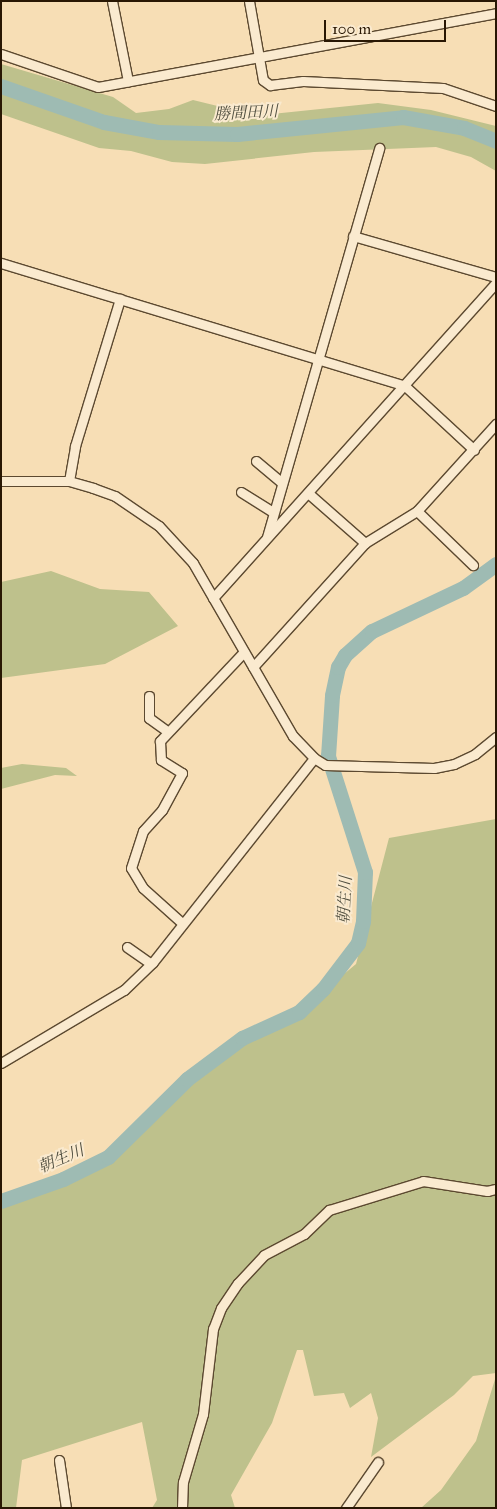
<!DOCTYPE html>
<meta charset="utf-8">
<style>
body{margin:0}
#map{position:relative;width:497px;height:1509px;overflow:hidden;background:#f7deb5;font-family:"IM FELL Great Primer","Noto Serif JP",serif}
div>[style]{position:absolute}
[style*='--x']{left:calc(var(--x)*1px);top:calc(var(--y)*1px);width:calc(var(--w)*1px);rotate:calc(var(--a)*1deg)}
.green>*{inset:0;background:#bec18c}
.river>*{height:15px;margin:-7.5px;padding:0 7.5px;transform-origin:7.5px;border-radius:7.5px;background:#9ebbb3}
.roads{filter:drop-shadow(1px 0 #5c4930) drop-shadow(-1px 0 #5c4930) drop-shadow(0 1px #5c4930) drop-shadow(0 -1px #5c4930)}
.minor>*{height:9px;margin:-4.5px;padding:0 4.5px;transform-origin:4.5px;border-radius:4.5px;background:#faeacf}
span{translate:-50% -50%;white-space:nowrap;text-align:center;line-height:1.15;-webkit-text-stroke:4px #faeacf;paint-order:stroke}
.water-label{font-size:16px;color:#525041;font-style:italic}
.frame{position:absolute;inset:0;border:2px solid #291703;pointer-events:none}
.scale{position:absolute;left:324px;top:20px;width:122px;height:22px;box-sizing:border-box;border:2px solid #291703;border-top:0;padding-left:6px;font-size:15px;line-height:18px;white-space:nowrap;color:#291703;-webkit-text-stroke:4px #faeacf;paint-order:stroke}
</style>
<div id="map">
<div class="green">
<i style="clip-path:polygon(1px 64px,113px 97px,136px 113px,169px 109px,193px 100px,242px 112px,272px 114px,378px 103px,431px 110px,496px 126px,496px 171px,471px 157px,436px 147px,314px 152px,205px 164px,172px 162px,131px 151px,99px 148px,1px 114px)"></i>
<i style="clip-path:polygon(51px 571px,100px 589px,149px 592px,178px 626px,105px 664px,1px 678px,1px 582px)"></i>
<i style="clip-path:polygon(22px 764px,66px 768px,77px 776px,55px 775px,1px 789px,1px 768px)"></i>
<i style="clip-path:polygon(496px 819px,496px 1373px,473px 1376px,454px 1395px,371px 1457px,378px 1418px,371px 1393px,350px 1408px,344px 1393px,314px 1396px,303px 1350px,297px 1350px,272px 1423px,231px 1495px,235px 1508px,152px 1508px,157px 1500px,142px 1422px,22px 1460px,16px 1508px,1px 1508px,1px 1209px,35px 1189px,63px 1179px,120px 1145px,185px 1092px,225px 1048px,283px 1025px,356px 964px,389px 838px)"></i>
<i style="clip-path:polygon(496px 1376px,496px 1508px,421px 1508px,441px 1490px,476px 1441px)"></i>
</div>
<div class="river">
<i style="--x:1;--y:86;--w:109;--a:19.3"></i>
<i style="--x:104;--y:122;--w:56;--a:10.3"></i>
<i style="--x:159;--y:132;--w:78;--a:1.5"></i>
<i style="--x:237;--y:134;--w:167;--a:-5.8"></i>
<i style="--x:403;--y:117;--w:62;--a:10.2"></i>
<i style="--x:464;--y:128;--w:35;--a:22"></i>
<i style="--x:1;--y:1201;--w:66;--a:-19.5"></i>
<i style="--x:63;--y:1179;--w:50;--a:-26.1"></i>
<i style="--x:108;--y:1157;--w:111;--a:-44.6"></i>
<i style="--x:187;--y:1079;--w:69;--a:-36.7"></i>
<i style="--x:242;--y:1038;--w:63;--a:-24.5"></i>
<i style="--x:299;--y:1012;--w:33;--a:-44"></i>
<i style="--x:323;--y:989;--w:58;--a:-52.7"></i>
<i style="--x:358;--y:943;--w:23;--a:-77"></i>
<i style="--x:363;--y:921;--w:49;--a:-87.7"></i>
<i style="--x:365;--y:872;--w:122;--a:-107.7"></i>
<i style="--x:328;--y:756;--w:61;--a:-86.2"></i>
<i style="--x:332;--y:695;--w:29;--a:-78"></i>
<i style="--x:338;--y:667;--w:14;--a:-60"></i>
<i style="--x:345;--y:655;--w:36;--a:-42"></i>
<i style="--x:372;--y:631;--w:101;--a:-25.3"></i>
<i style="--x:463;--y:588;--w:41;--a:-36"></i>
</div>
<div class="roads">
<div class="minor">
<i style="--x:112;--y:1;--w:82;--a:78.7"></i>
<i style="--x:249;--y:1;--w:80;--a:80"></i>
<i style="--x:263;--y:80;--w:9;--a:36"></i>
<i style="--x:270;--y:85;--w:33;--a:-7"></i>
<i style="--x:303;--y:81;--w:140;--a:2.9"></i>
<i style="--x:443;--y:88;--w:56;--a:18.8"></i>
<i style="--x:1;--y:54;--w:102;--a:18.8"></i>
<i style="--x:98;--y:87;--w:405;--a:-10.5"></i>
<i style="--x:353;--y:236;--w:149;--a:16"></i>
<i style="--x:1;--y:263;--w:422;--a:16.9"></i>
<i style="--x:405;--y:386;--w:94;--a:42.8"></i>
<i style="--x:256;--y:461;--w:33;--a:40"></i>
<i style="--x:1;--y:481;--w:68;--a:0"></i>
<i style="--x:69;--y:481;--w:25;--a:16"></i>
<i style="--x:93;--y:488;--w:23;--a:20"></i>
<i style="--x:115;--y:496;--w:53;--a:34.3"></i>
<i style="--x:159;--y:526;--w:50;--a:47.4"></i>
<i style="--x:193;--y:563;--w:200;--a:60"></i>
<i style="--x:293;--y:736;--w:30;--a:46"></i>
<i style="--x:314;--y:758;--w:13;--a:32"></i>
<i style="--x:325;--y:765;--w:109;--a:1.6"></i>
<i style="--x:434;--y:768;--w:20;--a:-11"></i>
<i style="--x:454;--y:764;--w:23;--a:-25"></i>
<i style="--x:475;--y:754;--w:27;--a:-39"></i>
<i style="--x:69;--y:481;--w:36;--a:-80"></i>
<i style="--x:75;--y:446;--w:154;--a:-73"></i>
<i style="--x:241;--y:492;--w:36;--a:32"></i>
<i style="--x:308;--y:493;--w:76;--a:41.3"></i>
<i style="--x:417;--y:511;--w:78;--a:44"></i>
<i style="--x:267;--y:537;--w:405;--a:-73.9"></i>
<i style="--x:213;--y:598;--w:423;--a:-48.1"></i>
<i style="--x:253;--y:667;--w:167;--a:-47.9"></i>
<i style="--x:365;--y:543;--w:61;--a:-31.6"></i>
<i style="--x:417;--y:511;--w:118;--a:-47.8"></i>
<i style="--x:149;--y:696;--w:22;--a:90"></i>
<i style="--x:149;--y:718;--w:22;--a:36"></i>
<i style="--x:182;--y:923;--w:52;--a:-138.1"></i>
<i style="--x:143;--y:888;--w:23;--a:-121"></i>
<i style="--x:131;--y:868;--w:39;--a:-72"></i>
<i style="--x:143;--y:831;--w:28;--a:-48"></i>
<i style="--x:162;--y:810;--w:42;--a:-61.6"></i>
<i style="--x:182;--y:773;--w:25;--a:-148"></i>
<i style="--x:161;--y:760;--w:19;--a:-93"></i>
<i style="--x:160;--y:741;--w:122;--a:-46.7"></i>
<i style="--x:127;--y:947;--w:29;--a:35"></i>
<i style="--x:1;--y:1063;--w:143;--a:-30.7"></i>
<i style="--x:124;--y:990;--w:40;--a:-44"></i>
<i style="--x:153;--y:962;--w:260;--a:-51.7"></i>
<i style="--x:59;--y:1460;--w:49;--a:81.7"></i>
<i style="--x:182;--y:1508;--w:26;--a:-88"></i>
<i style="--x:183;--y:1482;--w:71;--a:-73.6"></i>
<i style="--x:203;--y:1414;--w:86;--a:-83.3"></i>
<i style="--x:213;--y:1329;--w:22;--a:-69"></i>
<i style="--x:221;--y:1308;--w:30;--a:-56"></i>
<i style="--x:238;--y:1283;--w:38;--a:-47"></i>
<i style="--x:264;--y:1255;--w:45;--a:-27.7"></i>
<i style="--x:304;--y:1234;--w:35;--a:-44"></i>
<i style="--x:329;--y:1210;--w:98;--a:-17.1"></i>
<i style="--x:423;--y:1181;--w:65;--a:8.9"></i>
<i style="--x:487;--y:1191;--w:9;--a:-13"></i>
<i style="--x:346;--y:1508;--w:56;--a:-55.2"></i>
</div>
</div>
<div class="water-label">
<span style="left:246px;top:113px;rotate:-3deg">勝間田川</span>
<span style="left:345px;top:900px;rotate:-87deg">朝生川</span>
<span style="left:61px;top:1159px;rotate:-23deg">朝生川</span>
</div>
<div class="frame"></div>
<div class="scale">100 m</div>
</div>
